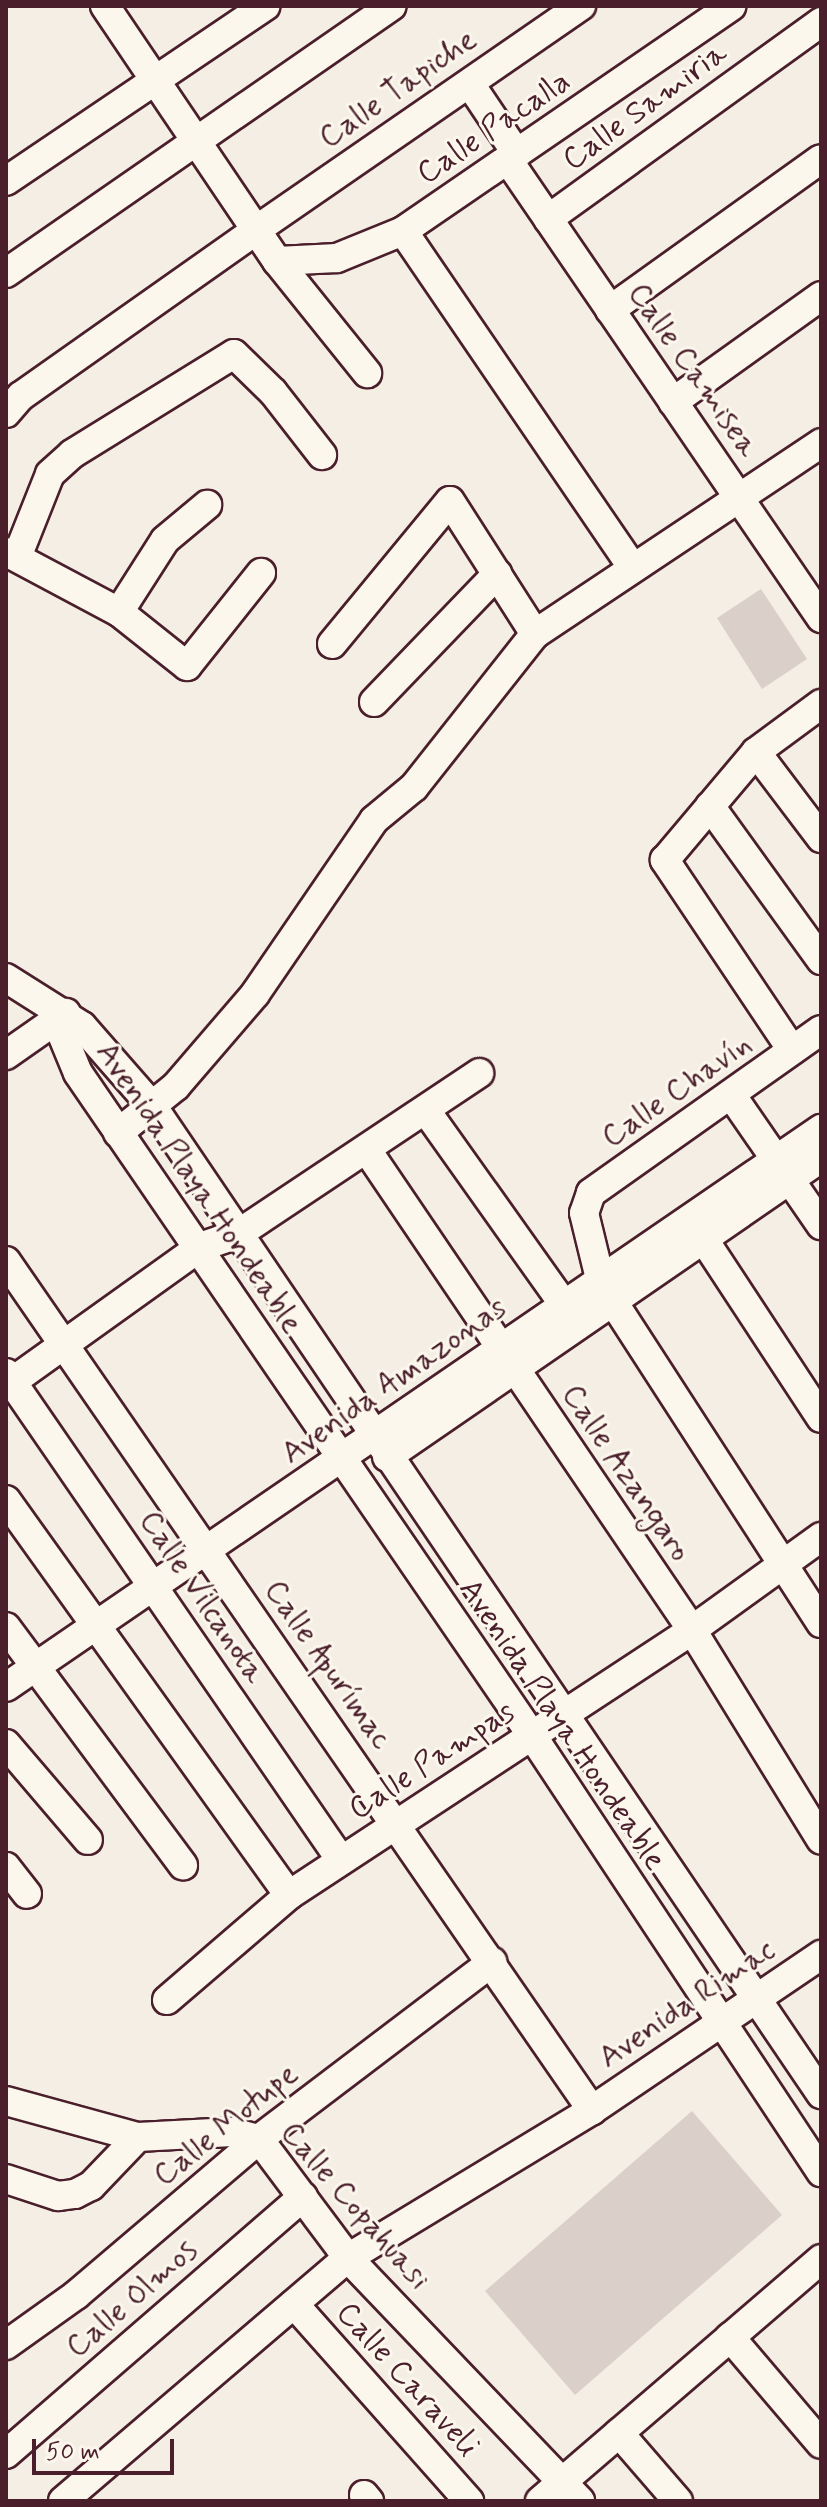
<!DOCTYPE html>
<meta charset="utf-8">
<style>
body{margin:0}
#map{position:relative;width:827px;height:2507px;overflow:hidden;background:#f4eee4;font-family:Mynerve,sans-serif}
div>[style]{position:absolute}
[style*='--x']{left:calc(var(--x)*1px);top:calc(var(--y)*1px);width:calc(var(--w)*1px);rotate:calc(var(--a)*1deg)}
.green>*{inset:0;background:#dbd0c9}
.roads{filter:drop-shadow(2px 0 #4a1f2b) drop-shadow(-2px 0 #4a1f2b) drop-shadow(0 2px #4a1f2b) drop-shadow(0 -2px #4a1f2b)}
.minor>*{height:28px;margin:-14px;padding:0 14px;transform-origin:14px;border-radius:14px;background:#fbf7ec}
span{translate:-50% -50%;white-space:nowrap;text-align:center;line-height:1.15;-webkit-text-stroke:6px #fbf7ec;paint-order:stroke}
.street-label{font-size:32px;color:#4a1f2b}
.frame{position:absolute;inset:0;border:8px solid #4a1f2b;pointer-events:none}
.scale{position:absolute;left:32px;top:2439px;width:142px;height:36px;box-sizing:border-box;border:4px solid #4a1f2b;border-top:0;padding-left:10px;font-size:24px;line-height:28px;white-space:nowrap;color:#4a1f2b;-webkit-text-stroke:6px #fbf7ec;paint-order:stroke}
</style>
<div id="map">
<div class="green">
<i style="clip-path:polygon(761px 589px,807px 659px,762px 689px,717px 618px)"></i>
<i style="clip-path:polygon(692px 2111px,782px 2215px,575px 2395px,485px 2291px)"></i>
</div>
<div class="roads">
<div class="minor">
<i style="--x:105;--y:6;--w:308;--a:56"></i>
<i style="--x:277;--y:261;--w:144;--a:51.2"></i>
<i style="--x:470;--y:84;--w:84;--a:56.1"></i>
<i style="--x:508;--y:160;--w:555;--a:55.65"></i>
<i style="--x:6;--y:181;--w:313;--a:-34"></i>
<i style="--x:548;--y:219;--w:337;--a:-35.8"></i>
<i style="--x:403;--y:231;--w:408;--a:55.7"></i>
<i style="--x:277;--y:261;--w:60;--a:-2.9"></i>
<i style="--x:337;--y:258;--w:71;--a:-22.2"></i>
<i style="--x:403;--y:231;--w:398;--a:-34.4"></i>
<i style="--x:6;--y:273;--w:469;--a:-34.7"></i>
<i style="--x:610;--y:310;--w:259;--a:-35.6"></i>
<i style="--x:673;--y:402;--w:182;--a:-35.6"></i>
<i style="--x:6;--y:413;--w:23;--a:-49"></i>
<i style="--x:21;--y:396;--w:288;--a:-35.2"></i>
<i style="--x:256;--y:230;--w:395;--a:-34.6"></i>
<i style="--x:6;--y:552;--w:128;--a:28"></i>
<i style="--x:119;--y:612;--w:87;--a:38.5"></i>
<i style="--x:187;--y:666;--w:119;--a:-51.5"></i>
<i style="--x:17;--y:557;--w:89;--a:-68.3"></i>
<i style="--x:50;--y:474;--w:30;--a:-42"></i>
<i style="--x:72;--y:454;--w:190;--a:-31.7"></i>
<i style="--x:234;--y:354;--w:54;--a:44.3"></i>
<i style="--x:273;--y:392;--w:80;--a:52.1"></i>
<i style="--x:119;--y:612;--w:85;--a:-57.4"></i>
<i style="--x:165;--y:540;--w:55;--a:-39.8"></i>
<i style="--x:332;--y:644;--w:185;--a:-50.5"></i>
<i style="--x:450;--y:501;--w:158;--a:57.4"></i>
<i style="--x:374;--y:702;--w:178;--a:-46.1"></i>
<i style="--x:756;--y:752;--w:108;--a:52.9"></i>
<i style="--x:710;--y:806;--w:190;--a:54.2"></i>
<i style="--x:6;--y:978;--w:90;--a:32.3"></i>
<i style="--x:82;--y:1026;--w:108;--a:48.8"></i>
<i style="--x:153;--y:1107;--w:1192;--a:55.91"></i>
<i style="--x:66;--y:1013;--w:20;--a:105"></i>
<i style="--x:61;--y:1032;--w:44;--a:67.5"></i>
<i style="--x:78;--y:1073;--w:805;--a:55.58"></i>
<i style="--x:533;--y:1737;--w:522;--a:56.49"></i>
<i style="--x:821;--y:1030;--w:282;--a:144.7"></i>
<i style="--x:591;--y:1193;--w:21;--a:109"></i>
<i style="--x:584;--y:1213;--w:72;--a:76.3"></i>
<i style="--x:601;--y:1283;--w:405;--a:57.1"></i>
<i style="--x:792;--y:1050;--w:229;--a:-123.8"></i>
<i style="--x:665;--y:860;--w:141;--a:-49.9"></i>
<i style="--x:756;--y:752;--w:81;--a:-36.4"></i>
<i style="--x:6;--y:1055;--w:73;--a:-35"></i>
<i style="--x:732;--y:1096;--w:157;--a:55.4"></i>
<i style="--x:427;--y:1112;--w:237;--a:54.6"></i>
<i style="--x:118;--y:1133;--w:75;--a:-39"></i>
<i style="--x:176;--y:1086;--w:121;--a:-49.3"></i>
<i style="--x:255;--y:994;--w:211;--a:-55.6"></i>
<i style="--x:374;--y:820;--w:52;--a:-39.5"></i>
<i style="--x:414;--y:787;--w:195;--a:-51.7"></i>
<i style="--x:535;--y:634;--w:344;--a:-33.7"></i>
<i style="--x:367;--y:1150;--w:580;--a:55.9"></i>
<i style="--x:692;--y:1630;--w:246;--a:58.4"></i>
<i style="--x:693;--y:1223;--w:233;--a:56.7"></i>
<i style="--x:6;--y:1261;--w:1032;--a:55.39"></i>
<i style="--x:6;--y:1373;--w:591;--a:55.48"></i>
<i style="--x:6;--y:1386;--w:239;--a:-35.6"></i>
<i style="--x:200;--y:1247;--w:40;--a:-18.9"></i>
<i style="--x:238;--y:1234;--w:290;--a:-33.7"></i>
<i style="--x:387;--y:1457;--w:527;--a:-34.56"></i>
<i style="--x:6;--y:1500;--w:486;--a:54.4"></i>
<i style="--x:6;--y:1627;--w:297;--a:53.4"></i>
<i style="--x:6;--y:1687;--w:988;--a:-34.4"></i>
<i style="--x:6;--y:1744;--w:126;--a:49.5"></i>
<i style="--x:6;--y:1867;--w:34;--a:52"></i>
<i style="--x:167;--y:2000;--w:161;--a:-40.7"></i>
<i style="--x:289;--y:1895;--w:482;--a:-33.3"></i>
<i style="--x:692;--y:1630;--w:159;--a:-35.8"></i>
<i style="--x:6;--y:2101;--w:137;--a:15.3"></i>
<i style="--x:138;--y:2137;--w:94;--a:-3"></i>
<i style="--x:232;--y:2132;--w:28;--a:15"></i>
<i style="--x:259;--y:2139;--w:149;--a:53.2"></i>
<i style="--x:348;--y:2258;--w:336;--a:46.3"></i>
<i style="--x:6;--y:2179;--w:55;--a:18.1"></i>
<i style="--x:58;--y:2196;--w:17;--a:-7"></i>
<i style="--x:75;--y:2194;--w:18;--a:-27"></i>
<i style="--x:91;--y:2186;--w:68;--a:-46.2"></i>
<i style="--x:294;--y:2304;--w:264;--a:48.4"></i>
<i style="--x:730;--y:2337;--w:140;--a:49.6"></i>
<i style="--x:6;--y:2345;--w:86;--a:-35.5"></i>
<i style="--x:76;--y:2295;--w:240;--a:-40.4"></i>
<i style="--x:259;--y:2139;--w:293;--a:-37.2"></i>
<i style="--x:619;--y:2433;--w:90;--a:49.1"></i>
<i style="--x:6;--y:2454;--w:393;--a:-40.9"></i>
<i style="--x:364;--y:2495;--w:8;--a:50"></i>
<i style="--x:63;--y:2501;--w:375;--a:-40.5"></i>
<i style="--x:348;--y:2258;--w:285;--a:-31.2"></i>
<i style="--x:592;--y:2110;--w:277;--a:-34.1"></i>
<i style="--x:540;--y:2501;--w:371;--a:-40.7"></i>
</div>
</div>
<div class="street-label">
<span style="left:398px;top:89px;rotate:-35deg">Calle Tapiche</span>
<span style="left:645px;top:107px;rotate:-36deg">Calle Samiria</span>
<span style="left:494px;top:128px;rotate:-34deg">Calle Pacalla</span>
<span style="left:693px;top:370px;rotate:55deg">Calle Camisea</span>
<span style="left:677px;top:1091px;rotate:-35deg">Calle Chavín</span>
<span style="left:199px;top:1188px;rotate:56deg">Avenida Playa Hondeable</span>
<span style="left:394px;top:1381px;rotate:-35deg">Avenida Amazonas</span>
<span style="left:626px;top:1473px;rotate:56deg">Calle Azangaro</span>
<span style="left:202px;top:1597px;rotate:56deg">Calle Vilcanota</span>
<span style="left:328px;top:1665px;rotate:55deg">Calle Apurímac</span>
<span style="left:562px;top:1725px;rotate:56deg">Avenida Playa Hondeable</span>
<span style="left:432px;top:1761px;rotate:-33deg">Calle Pampas</span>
<span style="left:687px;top:2004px;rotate:-34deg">Avenida Rimac</span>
<span style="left:226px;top:2125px;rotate:-39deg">Calle Motupe</span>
<span style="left:355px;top:2206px;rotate:49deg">Calle Copahuasi</span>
<span style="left:132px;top:2299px;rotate:-41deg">Calle Olmos</span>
<span style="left:407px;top:2380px;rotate:48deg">Calle Caraveli</span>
</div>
<div class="frame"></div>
<div class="scale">50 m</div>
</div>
